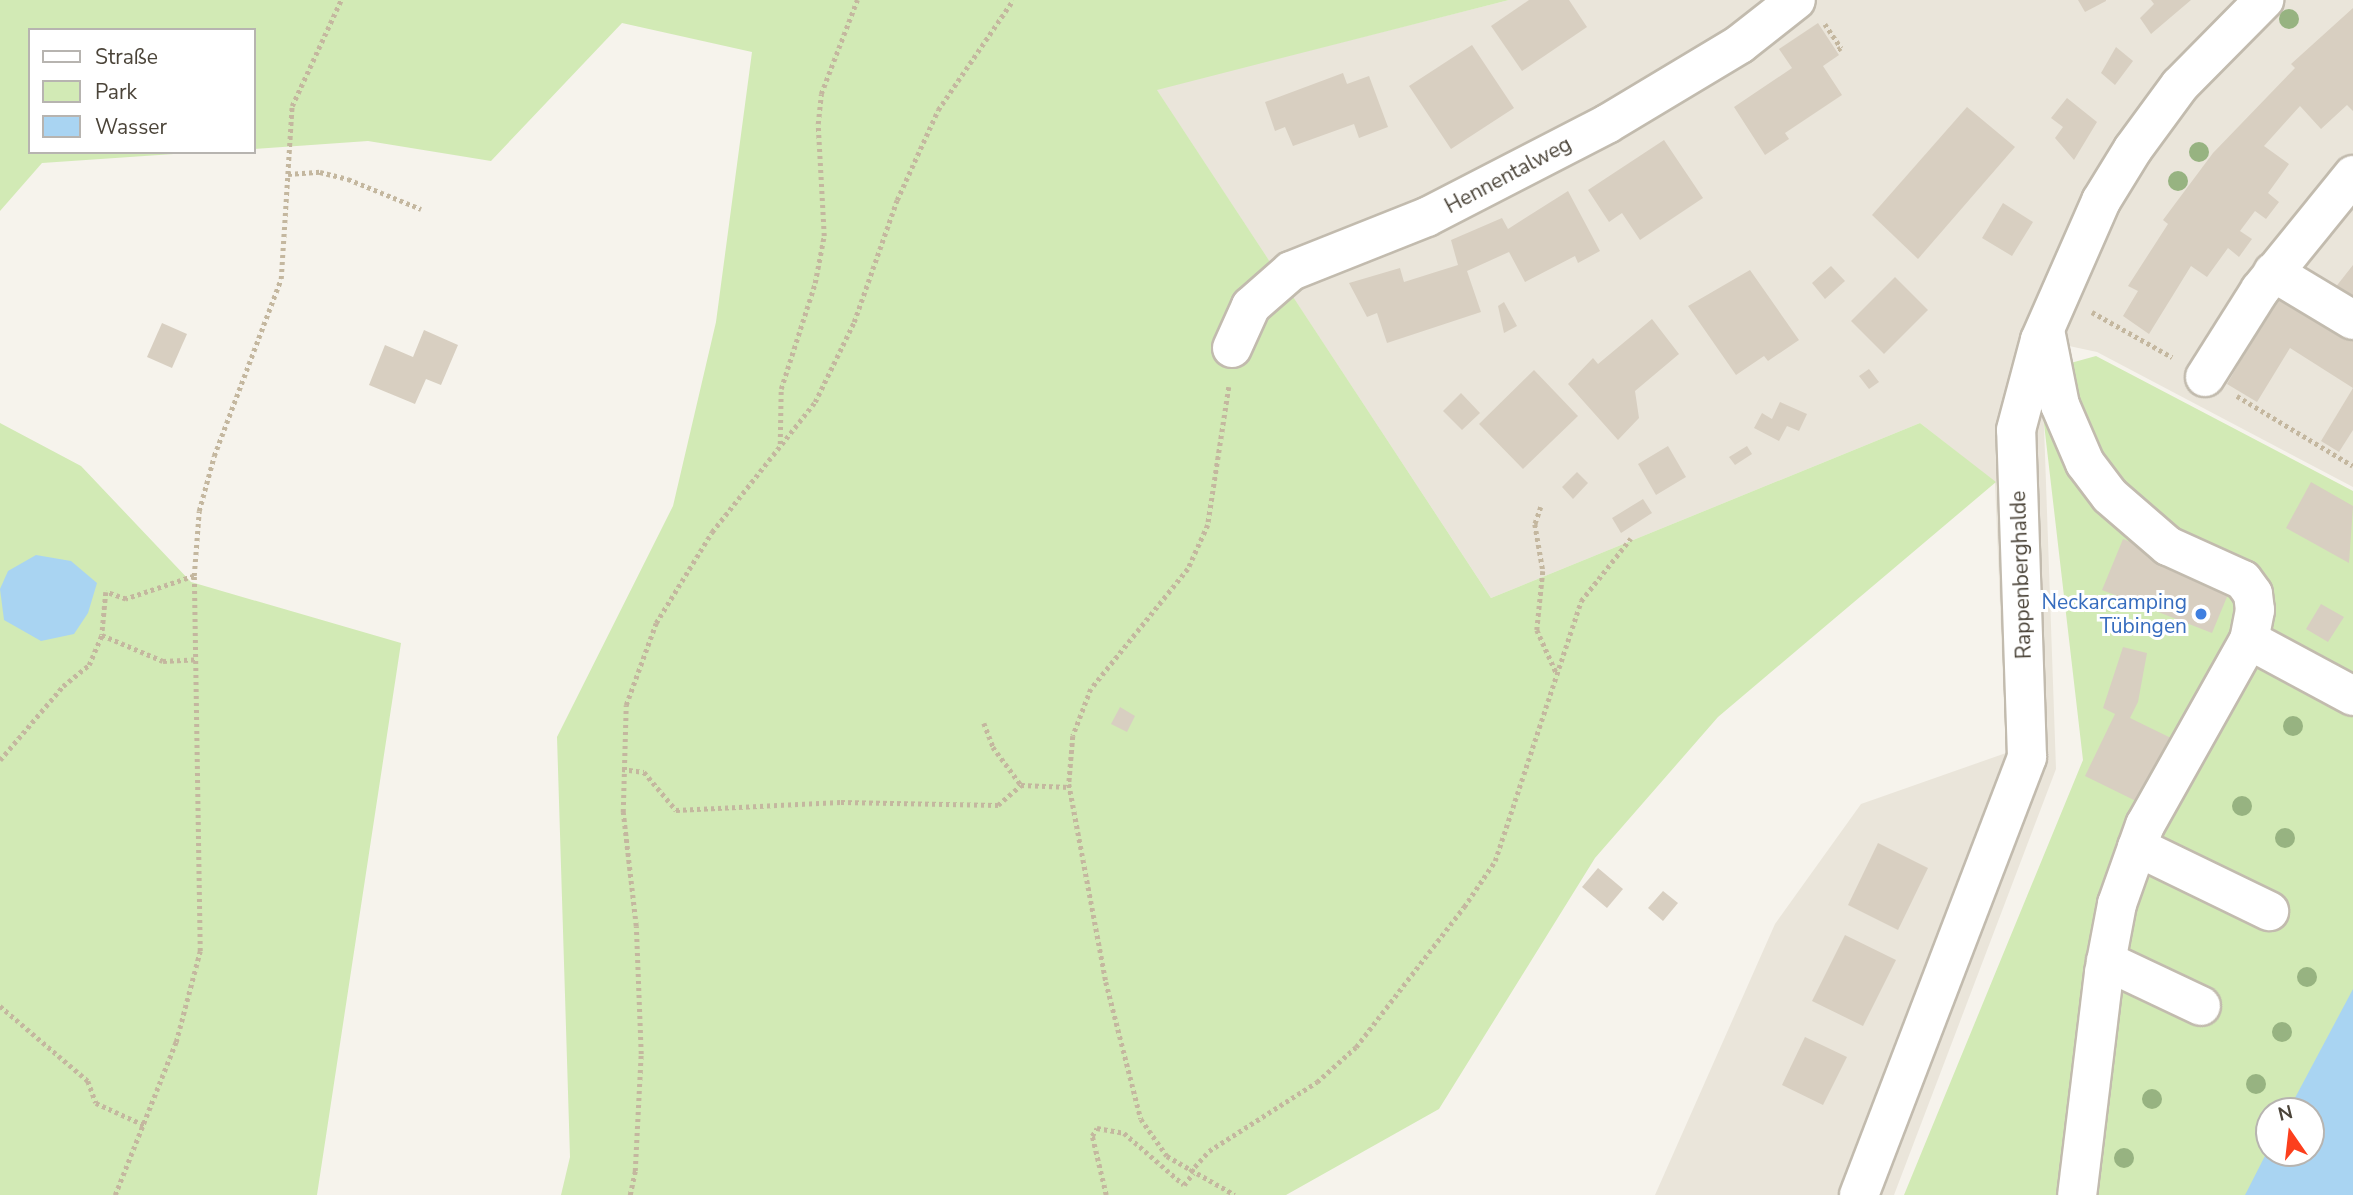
<!DOCTYPE html>
<meta charset="utf-8">
<style>
body{margin:0}
#map{position:relative;width:2353px;height:1195px;overflow:hidden;background:#f6f3ec;font-family:"Nunito Sans",sans-serif}
div>[style]{position:absolute}
[style*='--x']{left:calc(var(--x)*1px);top:calc(var(--y)*1px);width:calc(var(--w)*1px);rotate:calc(var(--a)*1deg)}
.residential>*{inset:0;background:#eae5da}
.green>*{inset:0;background:#d2eab5}
.water>*{inset:0;background:#a9d4f2}
.building>*{inset:0;background:#d8cfc1}
.path>*{height:4.5px;margin-top:-2.25px;transform-origin:0;background:repeating-linear-gradient(90deg,#c4b79f 0 3.5px,transparent 0 7px)}
.roads{filter:drop-shadow(2px 0 #c2bbae) drop-shadow(-2px 0 #c2bbae) drop-shadow(0 2px #c2bbae) drop-shadow(0 -2px #c2bbae)}
.minor>*{height:38px;margin:-19px;padding:0 19px;transform-origin:19px;border-radius:19px;background:#fff}
.trees>*{width:20px;height:20px;margin:-10px;border-radius:50%;background:#97b381}
.dots>*{width:19px;height:19px;translate:-50% -50%;box-sizing:border-box;border:4px solid #fff;border-radius:50%}
span{translate:-50% -50%;white-space:nowrap;text-align:center;line-height:1.15;-webkit-text-stroke:6px #fff;paint-order:stroke}
.street-label{font-size:21px;color:#4b4439}
.shop-label{font-size:21px;color:#366cbe}
.right{translate:-100% -50%;text-align:right}
.legend{position:absolute;left:28px;top:28px;width:228px;height:126px;box-sizing:border-box;background:#fff;border:2px solid #b7b4b0;margin:0;padding:9px 12px;list-style:none;font-size:21px;color:#4b4439}
.legend li{display:flex;align-items:center;gap:14px;height:35px}
.legend b{width:35px;border:2px solid #b7b4b0}
.north{position:absolute;left:2255px;top:1097px;width:70px;height:70px;box-sizing:border-box;background:#fff;border:2px solid #b7b4b0;border-radius:50%;rotate:346deg;font-size:19px;font-weight:700;line-height:28px;text-align:center;color:#4b4439}
.north::after{content:'';display:block;margin:auto;width:24px;height:32px;background:#fc3f1d;clip-path:polygon(50% 0,100% 100%,50% 72%,0 100%)}
</style>
<div id="map">
<div class="residential">
<i style="clip-path:polygon(1509px 0,2353px 0,2353px 487px,2097px 352px,2041px 340px,2056px 769px,1894px 1195px,1655px 1195px,1775px 924px,1861px 804px,2006px 753px,1995px 482px,1920px 423px,1491px 598px,1156px 89px)"></i>
</div>
<div class="green">
<i style="clip-path:polygon(0 0,1509px 0,1157px 90px,1491px 598px,1920px 423px,1996px 482px,1718px 717px,1595px 858px,1439px 1109px,1286px 1195px,561px 1195px,570px 1157px,557px 737px,673px 506px,716px 322px,752px 52px,622px 23px,491px 161px,368px 141px,254px 149px,254px 30px,30px 30px,30px 152px,203px 152px,42px 163px,0 211px)"></i>
<i style="clip-path:polygon(2096px 356px,2353px 491px,2353px 1019px,2306px 1111px,2269px 1111px,2263px 1195px,1904px 1195px,2083px 760px,2038px 372px)"></i>
<i style="clip-path:polygon(0 423px,81px 466px,191px 582px,401px 643px,317px 1195px,0 1195px)"></i>
</div>
<div class="water">
<i style="clip-path:polygon(36px 555px,71px 561px,97px 583px,88px 613px,74px 634px,41px 641px,4px 620px,0 589px,8px 571px)"></i>
<i style="clip-path:polygon(2353px 989px,2353px 1195px,2245px 1195px,2269px 1148px,2269px 1153px,2311px 1153px,2311px 1111px,2288px 1111px)"></i>
</div>
<div class="building">
<i style="clip-path:polygon(1529px 0,1569px 0,1587px 27px,1522px 71px,1491px 26px)"></i>
<i style="clip-path:polygon(2078px 0,2106px 0,2106px 1px,2085px 12px)"></i>
<i style="clip-path:polygon(2151px 0,2191px 0,2151px 34px,2140px 18px,2154px 4px)"></i>
<i style="clip-path:polygon(2353px 8px,2353px 111px,2347px 105px,2321px 129px,2300px 106px,2264px 146px,2289px 164px,2268px 193px,2279px 202px,2266px 219px,2255px 211px,2240px 231px,2252px 239px,2239px 257px,2228px 248px,2207px 277px,2191px 266px,2149px 334px,2123px 316px,2138px 291px,2128px 286px,2168px 224px,2163px 220px,2213px 153px,2295px 68px,2291px 64px)"></i>
<i style="clip-path:polygon(1818px 23px,1839px 55px,1823px 66px,1842px 95px,1785px 133px,1789px 139px,1765px 155px,1734px 107px,1792px 68px,1779px 49px)"></i>
<i style="clip-path:polygon(1472px 45px,1514px 108px,1451px 149px,1409px 86px)"></i>
<i style="clip-path:polygon(2116px 47px,2133px 61px,2115px 85px,2101px 73px)"></i>
<i style="clip-path:polygon(1343px 73px,1347px 84px,1369px 76px,1388px 127px,1359px 138px,1354px 124px,1293px 146px,1285px 127px,1275px 131px,1265px 102px)"></i>
<i style="clip-path:polygon(2067px 98px,2097px 122px,2074px 160px,2055px 138px,2063px 127px,2051px 118px)"></i>
<i style="clip-path:polygon(1967px 107px,2015px 147px,1918px 259px,1872px 215px)"></i>
<i style="clip-path:polygon(1664px 140px,1703px 198px,1640px 240px,1622px 213px,1609px 222px,1588px 190px)"></i>
<i style="clip-path:polygon(1568px 191px,1600px 251px,1578px 263px,1575px 256px,1525px 282px,1509px 252px,1467px 271px,1481px 312px,1387px 343px,1377px 313px,1367px 317px,1349px 283px,1400px 268px,1404px 282px,1458px 265px,1451px 240px,1502px 218px,1508px 229px)"></i>
<i style="clip-path:polygon(2003px 203px,2033px 222px,2012px 256px,1982px 238px)"></i>
<i style="clip-path:polygon(2353px 265px,2353px 310px,2331px 293px)"></i>
<i style="clip-path:polygon(1831px 266px,1845px 281px,1825px 299px,1812px 283px)"></i>
<i style="clip-path:polygon(1750px 270px,1799px 340px,1768px 361px,1764px 356px,1736px 375px,1688px 306px)"></i>
<i style="clip-path:polygon(1895px 277px,1928px 310px,1884px 354px,1851px 321px)"></i>
<i style="clip-path:polygon(2279px 295px,2353px 341px,2353px 388px,2290px 348px,2257px 402px,2227px 384px)"></i>
<i style="clip-path:polygon(1504px 302px,1517px 326px,1504px 333px,1498px 306px)"></i>
<i style="clip-path:polygon(1652px 319px,1679px 354px,1635px 391px,1639px 418px,1618px 440px,1568px 384px,1593px 358px,1598px 364px)"></i>
<i style="clip-path:polygon(162px 323px,187px 334px,172px 368px,147px 357px)"></i>
<i style="clip-path:polygon(424px 330px,458px 345px,441px 385px,426px 379px,415px 404px,369px 385px,385px 345px,413px 357px)"></i>
<i style="clip-path:polygon(1869px 369px,1879px 382px,1869px 389px,1859px 376px)"></i>
<i style="clip-path:polygon(1534px 370px,1578px 416px,1523px 469px,1479px 424px)"></i>
<i style="clip-path:polygon(2353px 388px,2353px 430px,2339px 452px,2321px 441px)"></i>
<i style="clip-path:polygon(1461px 393px,1480px 413px,1462px 430px,1443px 411px)"></i>
<i style="clip-path:polygon(1780px 402px,1807px 414px,1799px 431px,1787px 426px,1779px 441px,1754px 428px,1762px 413px,1772px 419px)"></i>
<i style="clip-path:polygon(1668px 446px,1686px 477px,1656px 495px,1638px 464px)"></i>
<i style="clip-path:polygon(1747px 446px,1752px 454px,1735px 465px,1729px 457px)"></i>
<i style="clip-path:polygon(1577px 472px,1588px 483px,1573px 499px,1562px 487px)"></i>
<i style="clip-path:polygon(2311px 482px,2353px 506px,2349px 563px,2286px 528px)"></i>
<i style="clip-path:polygon(1643px 499px,1652px 513px,1621px 533px,1612px 518px)"></i>
<i style="clip-path:polygon(2123px 539px,2189px 565px,2229px 592px,2212px 633px,2102px 590px)"></i>
<i style="clip-path:polygon(2321px 604px,2344px 617px,2328px 642px,2306px 629px)"></i>
<i style="clip-path:polygon(2123px 647px,2147px 653px,2138px 702px,2130px 718px,2171px 738px,2140px 803px,2085px 776px,2115px 714px,2103px 708px)"></i>
<i style="clip-path:polygon(1120px 707px,1135px 716px,1127px 732px,1111px 724px)"></i>
<i style="clip-path:polygon(1878px 843px,1928px 868px,1898px 930px,1848px 905px)"></i>
<i style="clip-path:polygon(1598px 868px,1623px 889px,1607px 908px,1582px 887px)"></i>
<i style="clip-path:polygon(1663px 891px,1678px 903px,1663px 921px,1648px 908px)"></i>
<i style="clip-path:polygon(1845px 935px,1896px 960px,1863px 1026px,1812px 1001px)"></i>
<i style="clip-path:polygon(1805px 1037px,1847px 1057px,1823px 1105px,1782px 1085px)"></i>
</div>
<div class="path">
<i style="--x:1825;--y:24;--w:29;--a:56"></i>
<i style="--x:1841;--y:48;--w:5;--a:143"></i>
<i style="--x:288;--y:174;--w:32;--a:-4"></i>
<i style="--x:320;--y:172;--w:29;--a:14"></i>
<i style="--x:348;--y:179;--w:79;--a:22.3"></i>
<i style="--x:2092;--y:312;--w:92;--a:29.4"></i>
<i style="--x:1229;--y:387;--w:140;--a:98.7"></i>
<i style="--x:1208;--y:525;--w:48;--a:114.4"></i>
<i style="--x:1188;--y:569;--w:154;--a:128.9"></i>
<i style="--x:1091;--y:689;--w:50;--a:111"></i>
<i style="--x:1073;--y:736;--w:48;--a:94.8"></i>
<i style="--x:1069;--y:784;--w:201;--a:79.4"></i>
<i style="--x:1106;--y:982;--w:141;--a:75.7"></i>
<i style="--x:1141;--y:1119;--w:45;--a:54.9"></i>
<i style="--x:1167;--y:1156;--w:78;--a:29.8"></i>
<i style="--x:2237;--y:396;--w:135;--a:31.1"></i>
<i style="--x:780;--y:444;--w:55;--a:-89"></i>
<i style="--x:781;--y:389;--w:111;--a:-72.2"></i>
<i style="--x:815;--y:283;--w:48;--a:-79.2"></i>
<i style="--x:824;--y:236;--w:112;--a:-93.1"></i>
<i style="--x:818;--y:124;--w:30;--a:-84"></i>
<i style="--x:821;--y:94;--w:101;--a:-69"></i>
<i style="--x:1541;--y:507;--w:18;--a:109"></i>
<i style="--x:1535;--y:524;--w:48;--a:80.3"></i>
<i style="--x:1543;--y:571;--w:59;--a:95.8"></i>
<i style="--x:1537;--y:630;--w:46;--a:65.7"></i>
<i style="--x:194;--y:576;--w:72;--a:161.3"></i>
<i style="--x:126;--y:599;--w:21;--a:-161"></i>
<i style="--x:106;--y:592;--w:43;--a:95.3"></i>
<i style="--x:102;--y:635;--w:66;--a:23.1"></i>
<i style="--x:163;--y:661;--w:35;--a:-3"></i>
<i style="--x:984;--y:723;--w:26;--a:69"></i>
<i style="--x:993;--y:747;--w:47;--a:53.6"></i>
<i style="--x:0;--y:760;--w:97;--a:-49.6"></i>
<i style="--x:63;--y:686;--w:33;--a:-39"></i>
<i style="--x:89;--y:665;--w:33;--a:-67"></i>
<i style="--x:622;--y:769;--w:22;--a:8"></i>
<i style="--x:644;--y:772;--w:50;--a:49.9"></i>
<i style="--x:676;--y:810;--w:165;--a:-2.8"></i>
<i style="--x:841;--y:802;--w:157;--a:1.1"></i>
<i style="--x:998;--y:805;--w:30;--a:-41"></i>
<i style="--x:1021;--y:785;--w:49;--a:2.3"></i>
<i style="--x:0;--y:1006;--w:116;--a:40.4"></i>
<i style="--x:88;--y:1081;--w:23;--a:70"></i>
<i style="--x:96;--y:1103;--w:53;--a:24.6"></i>
<i style="--x:1190;--y:1172;--w:28;--a:-48"></i>
<i style="--x:1209;--y:1151;--w:128;--a:-32.6"></i>
<i style="--x:1317;--y:1082;--w:52;--a:-41.9"></i>
<i style="--x:1356;--y:1047;--w:177;--a:-52.4"></i>
<i style="--x:1464;--y:907;--w:55;--a:-56"></i>
<i style="--x:1495;--y:861;--w:274;--a:-71.7"></i>
<i style="--x:1581;--y:601;--w:80;--a:-51.6"></i>
<i style="--x:115;--y:1195;--w:165;--a:-68.3"></i>
<i style="--x:176;--y:1042;--w:94;--a:-75.2"></i>
<i style="--x:200;--y:951;--w:375;--a:-90.9"></i>
<i style="--x:194;--y:576;--w:65;--a:-85.6"></i>
<i style="--x:199;--y:511;--w:57;--a:-74.7"></i>
<i style="--x:214;--y:456;--w:189;--a:-69.3"></i>
<i style="--x:281;--y:279;--w:173;--a:-86.4"></i>
<i style="--x:292;--y:106;--w:117;--a:-65.2"></i>
<i style="--x:630;--y:1195;--w:25;--a:-78"></i>
<i style="--x:635;--y:1171;--w:117;--a:-87.1"></i>
<i style="--x:641;--y:1054;--w:128;--a:-92.2"></i>
<i style="--x:636;--y:926;--w:115;--a:-96.5"></i>
<i style="--x:623;--y:812;--w:107;--a:-88.4"></i>
<i style="--x:626;--y:705;--w:87;--a:-69.9"></i>
<i style="--x:656;--y:623;--w:107;--a:-58.4"></i>
<i style="--x:712;--y:532;--w:166;--a:-51.6"></i>
<i style="--x:815;--y:402;--w:89;--a:-64"></i>
<i style="--x:854;--y:322;--w:129;--a:-70.6"></i>
<i style="--x:897;--y:200;--w:99;--a:-65.5"></i>
<i style="--x:938;--y:110;--w:133;--a:-55.7"></i>
<i style="--x:1106;--y:1195;--w:61;--a:-103.3"></i>
<i style="--x:1092;--y:1136;--w:9;--a:-58"></i>
<i style="--x:1097;--y:1128;--w:27;--a:10"></i>
<i style="--x:1124;--y:1133;--w:79;--a:40.9"></i>
<i style="--x:1184;--y:1185;--w:15;--a:-53"></i>
</div>
<div class="roads">
<div class="minor">
<i style="--x:2273;--y:272;--w:93;--a:31"></i>
<i style="--x:2046;--y:335;--w:71;--a:78.7"></i>
<i style="--x:2060;--y:405;--w:63;--a:66.7"></i>
<i style="--x:2085;--y:463;--w:41;--a:52.9"></i>
<i style="--x:2110;--y:496;--w:77;--a:40.8"></i>
<i style="--x:2168;--y:546;--w:82;--a:24.4"></i>
<i style="--x:2243;--y:580;--w:17;--a:54"></i>
<i style="--x:2253;--y:594;--w:16;--a:83"></i>
<i style="--x:2255;--y:610;--w:31;--a:101"></i>
<i style="--x:2249;--y:640;--w:212;--a:119.3"></i>
<i style="--x:2145;--y:825;--w:84;--a:109.5"></i>
<i style="--x:2117;--y:904;--w:70;--a:100.7"></i>
<i style="--x:2104;--y:973;--w:224;--a:96.9"></i>
<i style="--x:1232;--y:348;--w:46;--a:-65.7"></i>
<i style="--x:1251;--y:306;--w:53;--a:-41.2"></i>
<i style="--x:1291;--y:271;--w:146;--a:-21.7"></i>
<i style="--x:1427;--y:217;--w:203;--a:-27.3"></i>
<i style="--x:1607;--y:124;--w:155;--a:-31"></i>
<i style="--x:1740;--y:44;--w:71;--a:-38.2"></i>
<i style="--x:2205;--y:377;--w:103;--a:-57.7"></i>
<i style="--x:2260;--y:290;--w:148;--a:-51"></i>
<i style="--x:2249;--y:640;--w:118;--a:28.3"></i>
<i style="--x:2137;--y:847;--w:147;--a:25.9"></i>
<i style="--x:2106;--y:961;--w:105;--a:25.3"></i>
<i style="--x:1859;--y:1195;--w:469;--a:-69"></i>
<i style="--x:2027;--y:757;--w:327;--a:-91.9"></i>
<i style="--x:2016;--y:430;--w:93;--a:-75.1"></i>
<i style="--x:2040;--y:340;--w:152;--a:-66.3"></i>
<i style="--x:2101;--y:201;--w:61;--a:-58.4"></i>
<i style="--x:2133;--y:149;--w:79;--a:-53.7"></i>
<i style="--x:2180;--y:85;--w:120;--a:-45.3"></i>
</div>
</div>
<div class="trees">
<i style="left:2289px;top:19px"></i>
<i style="left:2199px;top:152px"></i>
<i style="left:2178px;top:181px"></i>
<i style="left:2293px;top:726px"></i>
<i style="left:2242px;top:806px"></i>
<i style="left:2285px;top:838px"></i>
<i style="left:2307px;top:977px"></i>
<i style="left:2282px;top:1032px"></i>
<i style="left:2256px;top:1084px"></i>
<i style="left:2152px;top:1099px"></i>
<i style="left:2124px;top:1158px"></i>
</div>
<div class="dots">
<i style="left:2201px;top:614px;background:#3f7fe0"></i>
</div>
<div class="street-label">
<span style="left:1508px;top:175px;rotate:-28deg">Hennentalweg</span>
<span style="left:2021px;top:575px;rotate:-92deg">Rappenberghalde</span>
</div>
<div class="shop-label">
<span class="right" style="left:2187px;top:614px">Neckarcamping<br>Tübingen</span>
</div>
<ul class="legend">
<li><b style="height:9px;background:#fff"></b>Straße</li>
<li><b style="height:19px;background:#d2eab5"></b>Park</li>
<li><b style="height:19px;background:#a9d4f2"></b>Wasser</li>
</ul>
<div class="north">N</div>
</div>
